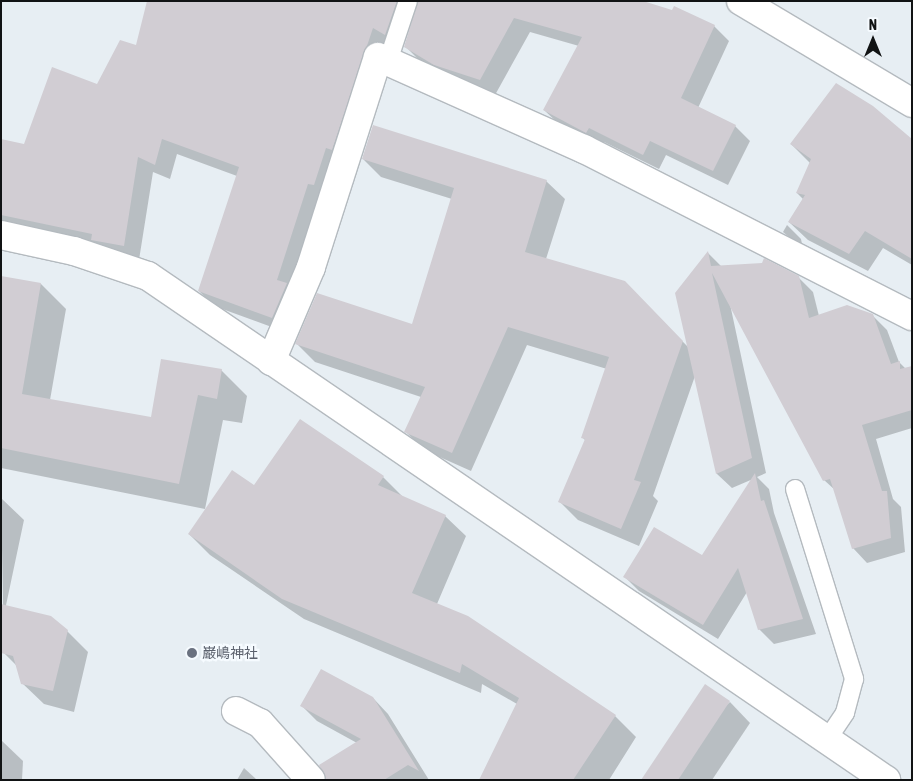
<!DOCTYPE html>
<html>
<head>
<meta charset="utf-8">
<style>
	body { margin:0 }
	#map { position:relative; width:913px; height:781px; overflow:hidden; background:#e7eef3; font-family:"Asap Condensed","Noto Sans JP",sans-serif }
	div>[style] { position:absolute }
	.shadow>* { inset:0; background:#0003 }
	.building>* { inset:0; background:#d1cdd3 }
	.roads { filter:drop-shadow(1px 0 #b4babf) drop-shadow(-1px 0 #b4babf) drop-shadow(0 1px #b4babf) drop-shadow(0 -1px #b4babf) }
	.service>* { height:18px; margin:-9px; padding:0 9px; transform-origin:9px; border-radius:9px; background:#fff }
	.minor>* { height:28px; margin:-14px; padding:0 14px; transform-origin:14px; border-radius:14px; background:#fff }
	.tertiary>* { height:28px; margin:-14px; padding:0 14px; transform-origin:14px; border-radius:14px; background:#fff }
	.dots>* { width:14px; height:14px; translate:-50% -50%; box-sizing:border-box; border:2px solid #f6fbff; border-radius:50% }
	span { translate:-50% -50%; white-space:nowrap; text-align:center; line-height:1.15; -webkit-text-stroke:4.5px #f6fbff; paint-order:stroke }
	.worship-label { font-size:14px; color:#5b616d }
	.left { translate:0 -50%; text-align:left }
	.frame { position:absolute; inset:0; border:2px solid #111314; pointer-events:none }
	.north { position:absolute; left:848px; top:15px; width:50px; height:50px; -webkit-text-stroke:4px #f6fbff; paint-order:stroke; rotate:0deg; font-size:14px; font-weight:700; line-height:20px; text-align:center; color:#111314 }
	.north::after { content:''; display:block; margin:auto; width:18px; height:22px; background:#111314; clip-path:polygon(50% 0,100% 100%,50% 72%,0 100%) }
</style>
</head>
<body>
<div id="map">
	<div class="shadow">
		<i style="clip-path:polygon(149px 1px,639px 1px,714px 26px,729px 41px,698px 108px,735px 126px,750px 141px,728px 185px,666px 155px,659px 169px,604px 142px,602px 147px,560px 125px,544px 110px,579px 46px,530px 32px,495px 95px,421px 62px,405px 46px,417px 9px,388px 42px,288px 333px,214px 306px,199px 291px,237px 176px,177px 154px,170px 179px,153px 172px,139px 260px,1px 225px,1px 144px,25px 145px,98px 85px,137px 46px)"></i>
		<i style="clip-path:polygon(912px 141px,912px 265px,883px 248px,868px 271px,808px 240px,789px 222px,803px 199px,797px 193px,810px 163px,791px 144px)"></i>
		<i style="clip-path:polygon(363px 159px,546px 181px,565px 199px,546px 259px,624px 282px,689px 348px,708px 253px,721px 266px,798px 277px,813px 292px,819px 316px,872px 315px,887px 330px,899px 362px,906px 369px,912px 367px,912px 428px,876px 439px,893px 499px,901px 507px,905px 552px,867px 563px,853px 548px,835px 490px,824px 480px,730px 304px,766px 473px,757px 477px,769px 489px,774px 513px,816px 634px,774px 644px,759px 629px,747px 592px,718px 639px,639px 591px,625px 577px,703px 557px,753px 479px,732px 488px,717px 474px,695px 376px,653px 496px,658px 501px,639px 546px,578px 520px,560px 502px,586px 441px,582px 437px,607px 369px,527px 345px,471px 471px,424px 450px,406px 432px,421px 397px,315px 362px,297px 344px,413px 326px,452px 199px,381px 177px)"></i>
		<i style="clip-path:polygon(787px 225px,801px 239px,803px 249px,783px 232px)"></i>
		<i style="clip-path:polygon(1px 277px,41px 284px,66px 309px,50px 400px,152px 418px,221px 370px,247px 396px,242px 423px,223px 420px,205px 509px,1px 468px)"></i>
		<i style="clip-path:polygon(383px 477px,404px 498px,445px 516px,466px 536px,437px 604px,467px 617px,615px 716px,636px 737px,609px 780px,480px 780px,517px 704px,482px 684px,481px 693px,304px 619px,210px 555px,189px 534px,254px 486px)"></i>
		<i style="clip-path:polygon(1px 498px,24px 520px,5px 610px,67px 631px,88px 652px,74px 712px,44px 704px,22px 683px,18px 667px,4px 653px)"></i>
		<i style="clip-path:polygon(373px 698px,388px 714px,429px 780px,328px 780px,357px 743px,317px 721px,302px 706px)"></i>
		<i style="clip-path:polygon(730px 702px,750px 723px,712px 780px,643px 780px)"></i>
		<i style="clip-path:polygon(1px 740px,23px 761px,22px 780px,1px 780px)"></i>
		<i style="clip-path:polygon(244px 768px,257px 780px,237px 780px)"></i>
	</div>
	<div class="building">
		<i style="clip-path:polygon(147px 1px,397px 1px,385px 35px,373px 28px,332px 150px,326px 148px,314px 185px,308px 184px,277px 280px,287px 283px,272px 318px,198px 291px,239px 167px,162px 139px,155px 165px,138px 157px,124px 246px,91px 240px,92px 234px,1px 215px,1px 139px,24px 144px,52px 67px,97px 84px,120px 40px,136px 45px)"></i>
		<i style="clip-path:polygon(418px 1px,643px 1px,672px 10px,674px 6px,715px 25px,681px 98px,736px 125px,713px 171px,650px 141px,643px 155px,589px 128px,586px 133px,543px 110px,582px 37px,514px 18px,480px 80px,434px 65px,404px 47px)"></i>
		<i style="clip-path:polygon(836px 83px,873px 106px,912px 139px,912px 259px,865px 231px,849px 254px,788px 222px,805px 195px,796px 193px,811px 159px,790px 144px)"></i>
		<i style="clip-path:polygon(373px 125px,547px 180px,525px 252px,625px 281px,683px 341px,634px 480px,641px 482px,621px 529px,558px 502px,585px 439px,581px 438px,609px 357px,508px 327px,452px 453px,404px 432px,425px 387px,295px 344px,317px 293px,412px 324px,454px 188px,362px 159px)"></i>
		<i style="clip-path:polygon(708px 251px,711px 266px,762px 263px,764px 258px,799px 276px,809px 318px,847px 305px,873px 314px,891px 364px,900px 361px,900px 369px,912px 366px,912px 410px,862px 425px,882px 491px,887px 491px,891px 538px,852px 549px,830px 479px,823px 481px,712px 273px,752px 458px,716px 474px,675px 293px)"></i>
		<i style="clip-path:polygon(1px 276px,41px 283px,22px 394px,151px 417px,161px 359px,222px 369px,217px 399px,198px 395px,179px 484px,1px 448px)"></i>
		<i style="clip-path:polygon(300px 419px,384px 476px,378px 485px,446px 515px,412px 593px,468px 616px,616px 715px,573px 780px,479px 780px,519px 698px,462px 664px,460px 673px,282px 599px,188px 534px,232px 470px,254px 485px)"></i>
		<i style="clip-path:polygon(755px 473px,761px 501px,764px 500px,803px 619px,758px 630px,738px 568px,703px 625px,623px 577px,654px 527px,702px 555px)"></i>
		<i style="clip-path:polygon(1px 604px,51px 616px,68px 630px,53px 691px,21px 684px,13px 656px,1px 653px)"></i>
		<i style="clip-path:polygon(321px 669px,373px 697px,419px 771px,408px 765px,384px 780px,326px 780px,319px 765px,361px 739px,300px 706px)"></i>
		<i style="clip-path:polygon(705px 684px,730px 701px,678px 780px,641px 780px)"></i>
	</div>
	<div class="roads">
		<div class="service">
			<i style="left:388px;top:61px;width:63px;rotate:-71.6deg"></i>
			<i style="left:795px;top:489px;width:199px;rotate:72.7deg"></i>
			<i style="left:854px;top:679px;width:35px;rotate:105deg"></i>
			<i style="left:845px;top:713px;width:32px;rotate:124deg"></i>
		</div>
		<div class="minor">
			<i style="left:1px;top:235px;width:75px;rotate:12.4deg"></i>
			<i style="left:74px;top:251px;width:78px;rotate:18.7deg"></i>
			<i style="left:148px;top:276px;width:894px;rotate:34.33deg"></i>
			<i style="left:271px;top:361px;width:102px;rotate:-66.9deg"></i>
			<i style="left:311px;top:267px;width:220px;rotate:-72.3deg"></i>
			<i style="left:378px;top:57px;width:226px;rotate:24.1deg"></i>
			<i style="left:584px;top:149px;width:368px;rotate:27deg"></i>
			<i style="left:236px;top:711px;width:27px;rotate:27deg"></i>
			<i style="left:260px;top:723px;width:76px;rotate:48.2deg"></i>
		</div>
		<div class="tertiary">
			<i style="left:741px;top:1px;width:199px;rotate:30.8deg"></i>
		</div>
	</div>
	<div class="dots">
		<i style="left:192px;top:653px;background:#6b7280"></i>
	</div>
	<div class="worship-label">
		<span class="left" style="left:202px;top:653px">巌嶋神社</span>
	</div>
	<div class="frame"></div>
	<div class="north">N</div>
</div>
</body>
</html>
